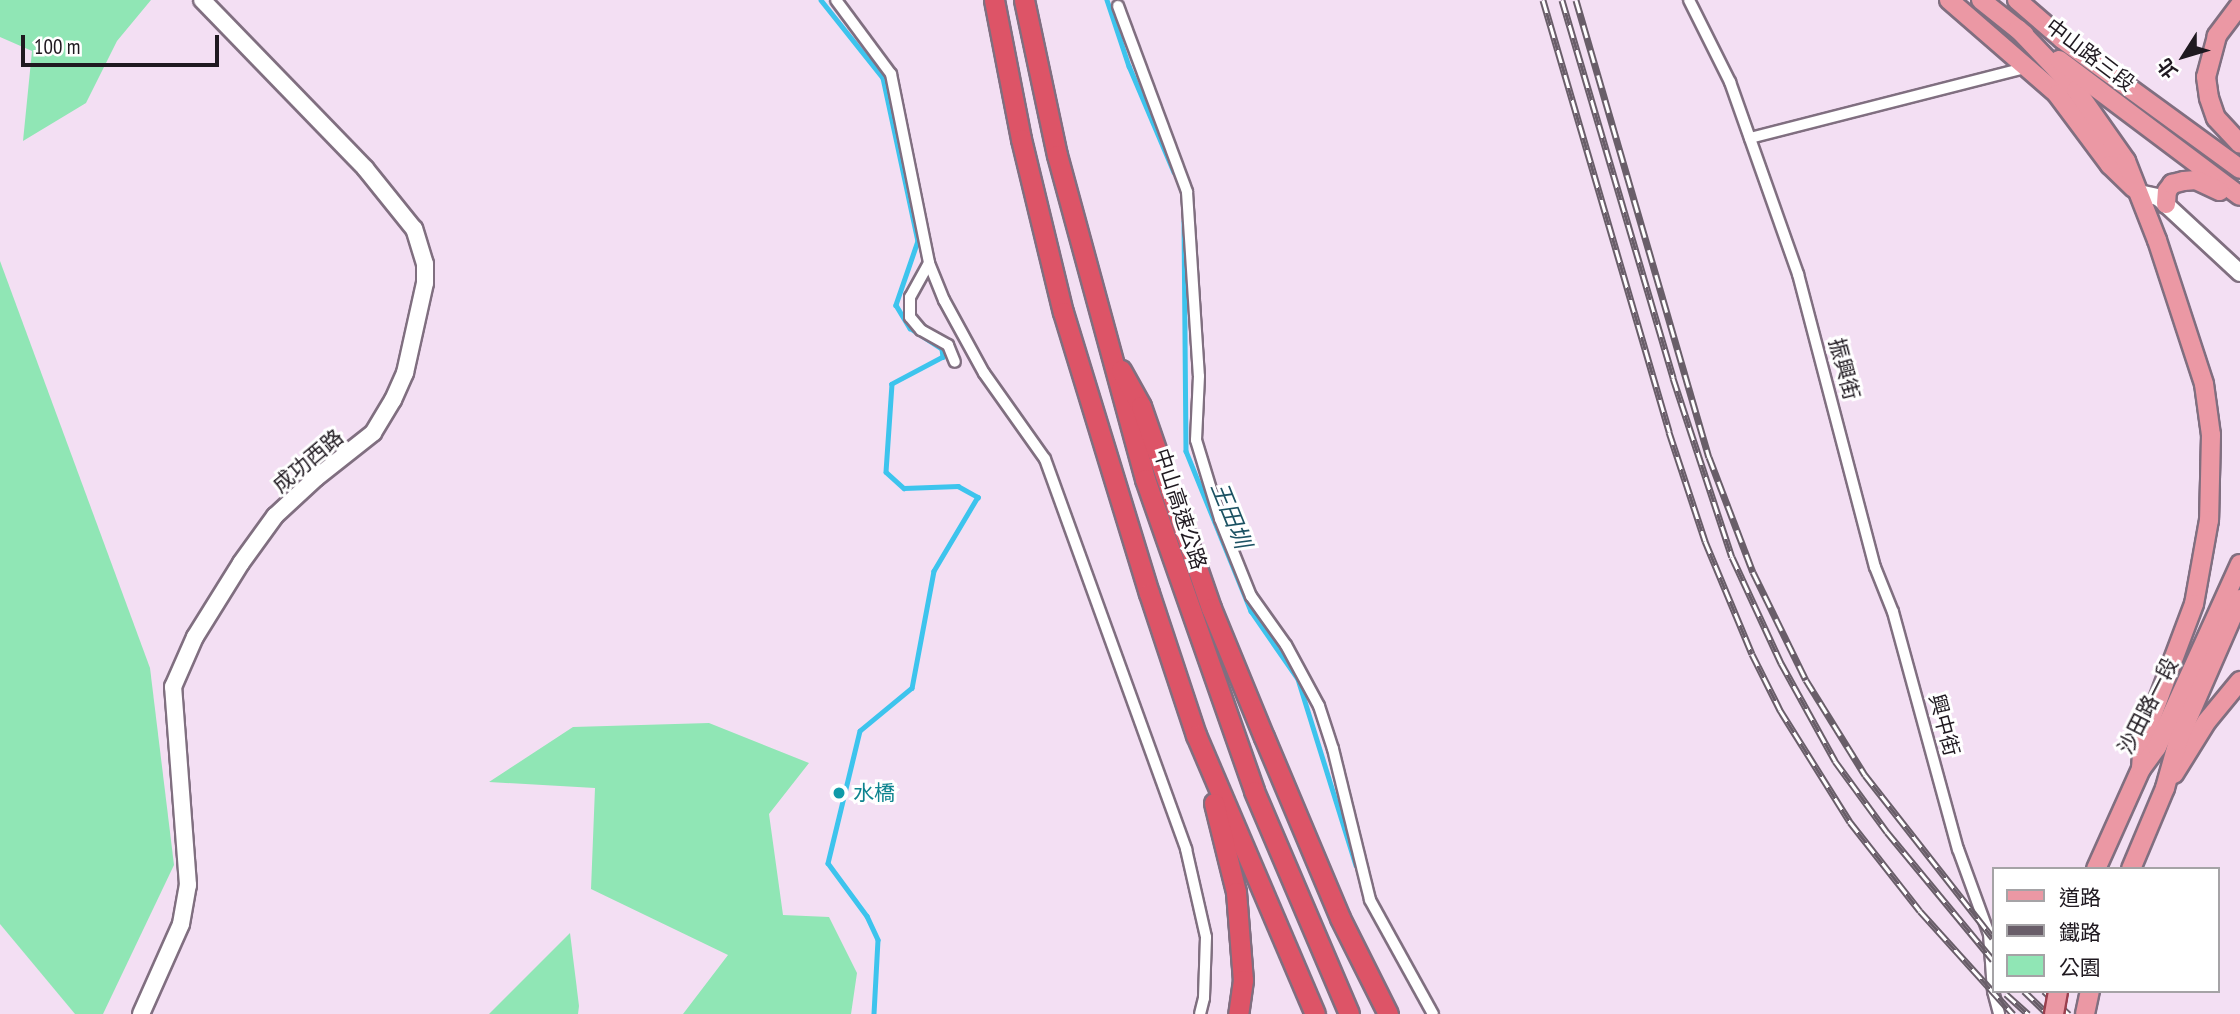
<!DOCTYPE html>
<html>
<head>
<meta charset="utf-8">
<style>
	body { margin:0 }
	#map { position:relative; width:2240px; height:1014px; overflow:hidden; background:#f3dff3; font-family:"PT Sans Narrow","Noto Sans TC",sans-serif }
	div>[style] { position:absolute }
	.green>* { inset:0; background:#90e6b5 }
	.stream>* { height:4.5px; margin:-2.25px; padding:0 2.25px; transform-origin:2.25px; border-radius:2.25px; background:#3dc4ed }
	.roads { filter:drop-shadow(2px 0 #806f80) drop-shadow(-2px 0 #806f80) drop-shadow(0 2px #806f80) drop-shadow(0 -2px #806f80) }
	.street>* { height:10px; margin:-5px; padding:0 5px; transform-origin:5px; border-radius:5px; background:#fff }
	.secondary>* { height:16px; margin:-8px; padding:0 8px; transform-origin:8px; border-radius:8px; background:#fff }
	.primary>* { height:18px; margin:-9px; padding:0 9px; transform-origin:9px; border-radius:9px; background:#eb98a4 }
	.highway>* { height:19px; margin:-9.5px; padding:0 9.5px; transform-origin:9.5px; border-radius:9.5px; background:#dd5467 }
	.rail>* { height:7px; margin-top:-3.5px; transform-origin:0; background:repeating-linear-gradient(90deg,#fff 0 13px,#695e69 0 26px); box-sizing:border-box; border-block:2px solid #695e69 }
	.bridges { filter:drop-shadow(2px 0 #9a3f4e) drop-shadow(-2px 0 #9a3f4e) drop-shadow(0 2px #9a3f4e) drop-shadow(0 -2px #9a3f4e) }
	.primary-bridge>* { height:18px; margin:-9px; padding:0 9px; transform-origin:9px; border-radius:9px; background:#eb98a4 }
	.dots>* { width:19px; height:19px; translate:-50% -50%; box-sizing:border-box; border:4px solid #fff; border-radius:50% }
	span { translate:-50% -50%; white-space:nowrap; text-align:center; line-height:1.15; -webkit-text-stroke:6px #fff; paint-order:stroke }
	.street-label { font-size:21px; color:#1f1920 }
	.culture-label { font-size:21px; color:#0d838f }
	.left { translate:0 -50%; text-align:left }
	.water-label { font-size:23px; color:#1c5263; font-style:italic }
	.legend { position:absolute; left:1992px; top:867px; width:228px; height:126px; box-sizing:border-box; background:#fff; border:2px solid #a5a3a6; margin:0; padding:9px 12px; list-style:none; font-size:21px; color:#1f1920 }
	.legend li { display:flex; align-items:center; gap:14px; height:35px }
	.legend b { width:35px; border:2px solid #a5a3a6 }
	.north { position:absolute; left:2149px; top:21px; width:70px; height:70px; -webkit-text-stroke:5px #fff; paint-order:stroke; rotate:233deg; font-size:19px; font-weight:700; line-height:28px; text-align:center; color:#1f1920 }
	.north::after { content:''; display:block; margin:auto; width:24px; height:32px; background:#1f1920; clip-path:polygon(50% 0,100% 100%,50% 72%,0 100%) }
	.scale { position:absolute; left:21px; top:35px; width:198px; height:32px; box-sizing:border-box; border:4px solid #1f1920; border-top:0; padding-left:9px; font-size:21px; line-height:24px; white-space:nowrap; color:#1f1920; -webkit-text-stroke:5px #fff; paint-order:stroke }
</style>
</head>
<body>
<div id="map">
	<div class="green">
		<i style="clip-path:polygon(0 0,151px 0,117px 41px,86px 103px,23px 141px,32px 51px,0 37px)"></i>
		<i style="clip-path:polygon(0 261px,150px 668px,174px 865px,103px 1014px,75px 1014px,0 924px)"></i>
		<i style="clip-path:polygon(709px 723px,809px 763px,769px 814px,783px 915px,829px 917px,857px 973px,851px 1014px,683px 1014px,728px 955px,591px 889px,595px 788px,489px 782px,573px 727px)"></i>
		<i style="clip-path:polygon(570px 933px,579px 1006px,578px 1014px,489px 1014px)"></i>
	</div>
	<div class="stream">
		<i style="left:821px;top:0;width:100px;rotate:51.5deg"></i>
		<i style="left:883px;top:78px;width:167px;rotate:77.9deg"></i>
		<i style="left:918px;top:241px;width:68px;rotate:109deg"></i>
		<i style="left:896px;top:305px;width:27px;rotate:59deg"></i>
		<i style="left:910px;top:328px;width:38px;rotate:33deg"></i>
		<i style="left:942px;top:349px;width:8px;rotate:83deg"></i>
		<i style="left:943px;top:357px;width:58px;rotate:152.1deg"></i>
		<i style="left:892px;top:384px;width:88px;rotate:93.9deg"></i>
		<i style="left:886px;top:472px;width:24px;rotate:42deg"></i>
		<i style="left:904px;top:488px;width:54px;rotate:-2.1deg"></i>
		<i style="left:958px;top:486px;width:23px;rotate:29deg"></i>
		<i style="left:978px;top:497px;width:86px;rotate:120.7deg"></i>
		<i style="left:934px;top:571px;width:119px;rotate:100.6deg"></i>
		<i style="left:912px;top:688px;width:67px;rotate:140.4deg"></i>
		<i style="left:860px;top:731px;width:136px;rotate:103.6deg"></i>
		<i style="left:828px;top:863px;width:66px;rotate:53.7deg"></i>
		<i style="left:867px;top:916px;width:26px;rotate:65deg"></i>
		<i style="left:878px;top:940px;width:74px;rotate:93.1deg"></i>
		<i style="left:1107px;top:0;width:70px;rotate:71.6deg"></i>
		<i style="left:1129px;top:66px;width:115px;rotate:67deg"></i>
		<i style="left:1184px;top:221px;width:230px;rotate:89.5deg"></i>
		<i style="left:1186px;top:451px;width:173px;rotate:67.9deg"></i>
		<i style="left:1251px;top:611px;width:83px;rotate:55.3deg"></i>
		<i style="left:1298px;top:679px;width:195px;rotate:72.7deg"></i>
	</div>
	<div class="roads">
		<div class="street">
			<i style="left:836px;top:0;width:92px;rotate:53.4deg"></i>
			<i style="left:891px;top:74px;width:193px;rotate:78.6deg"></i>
			<i style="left:929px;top:263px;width:40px;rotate:68deg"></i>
			<i style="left:944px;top:300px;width:83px;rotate:61.3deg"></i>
			<i style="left:984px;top:373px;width:105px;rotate:54.7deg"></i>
			<i style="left:1045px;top:459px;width:415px;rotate:70.1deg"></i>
			<i style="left:1186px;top:849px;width:90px;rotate:77.2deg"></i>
			<i style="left:1206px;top:937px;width:61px;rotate:91.9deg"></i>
			<i style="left:1204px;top:998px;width:16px;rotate:104deg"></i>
			<i style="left:1689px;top:0;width:92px;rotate:63.4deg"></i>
			<i style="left:1730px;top:82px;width:204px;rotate:70.5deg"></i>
			<i style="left:1798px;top:274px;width:303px;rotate:75.3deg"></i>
			<i style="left:1875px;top:567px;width:48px;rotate:68.2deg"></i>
			<i style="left:1893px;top:612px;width:246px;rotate:74.7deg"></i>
			<i style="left:1958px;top:849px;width:90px;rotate:70deg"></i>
			<i style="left:1989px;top:934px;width:57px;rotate:86deg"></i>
			<i style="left:1118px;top:6px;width:198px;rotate:69.6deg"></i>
			<i style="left:1187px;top:192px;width:184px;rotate:86.3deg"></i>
			<i style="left:1199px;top:376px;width:64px;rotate:92.7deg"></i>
			<i style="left:1196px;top:440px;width:83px;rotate:73.1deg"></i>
			<i style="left:1220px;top:519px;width:83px;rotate:68.1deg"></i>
			<i style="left:1251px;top:596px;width:60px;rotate:54.5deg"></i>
			<i style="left:1286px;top:645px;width:69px;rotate:61.6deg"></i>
			<i style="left:1319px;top:706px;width:45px;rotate:72deg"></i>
			<i style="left:1333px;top:749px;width:155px;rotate:76.2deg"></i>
			<i style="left:1370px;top:900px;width:130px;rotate:61.1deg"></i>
			<i style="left:1750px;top:138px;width:288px;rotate:-14.3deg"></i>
			<i style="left:929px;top:263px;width:39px;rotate:119deg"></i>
			<i style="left:910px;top:297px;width:20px;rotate:90deg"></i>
			<i style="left:910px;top:317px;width:17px;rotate:50deg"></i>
			<i style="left:921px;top:330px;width:31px;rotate:29deg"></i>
			<i style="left:948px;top:345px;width:18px;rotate:68deg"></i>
			<i style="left:1993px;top:991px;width:24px;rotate:75deg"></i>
		</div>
		<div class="secondary">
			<i style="left:2139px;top:193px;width:19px;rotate:12deg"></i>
			<i style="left:2158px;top:197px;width:112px;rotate:42.8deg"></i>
			<i style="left:141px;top:1014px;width:98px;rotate:-66deg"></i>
			<i style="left:181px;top:924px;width:40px;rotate:-80deg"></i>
			<i style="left:188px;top:885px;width:199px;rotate:-94.3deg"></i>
			<i style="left:173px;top:687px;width:55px;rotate:-66.3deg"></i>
			<i style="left:195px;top:637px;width:87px;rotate:-58.1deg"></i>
			<i style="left:241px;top:563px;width:58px;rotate:-54.1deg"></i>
			<i style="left:275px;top:516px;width:56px;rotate:-42.8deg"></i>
			<i style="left:316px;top:478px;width:73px;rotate:-38.3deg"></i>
			<i style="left:373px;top:433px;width:39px;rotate:-59deg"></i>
			<i style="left:393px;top:400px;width:30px;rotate:-66deg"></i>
			<i style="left:405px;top:373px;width:92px;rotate:-77.5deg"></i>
			<i style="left:425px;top:283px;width:19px;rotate:-90deg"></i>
			<i style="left:425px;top:264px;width:37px;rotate:-107deg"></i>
			<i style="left:414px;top:229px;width:78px;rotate:-128.8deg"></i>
			<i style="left:365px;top:168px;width:234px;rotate:-134.1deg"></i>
		</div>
		<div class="primary">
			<i style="left:1949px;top:0;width:143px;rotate:41deg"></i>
			<i style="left:2057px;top:94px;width:89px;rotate:53.3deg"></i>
			<i style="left:2110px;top:165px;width:33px;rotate:44deg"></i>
			<i style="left:1981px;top:0;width:56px;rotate:38.5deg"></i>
			<i style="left:2017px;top:0;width:60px;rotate:40.9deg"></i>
			<i style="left:2062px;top:39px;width:220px;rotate:36.1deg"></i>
			<i style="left:2240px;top:5px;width:39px;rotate:127deg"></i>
			<i style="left:2217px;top:36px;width:42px;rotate:105deg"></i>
			<i style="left:2206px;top:77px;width:21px;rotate:82deg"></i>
			<i style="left:2209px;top:98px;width:21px;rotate:71deg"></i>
			<i style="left:2216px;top:118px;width:35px;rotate:47deg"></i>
			<i style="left:2018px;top:29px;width:84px;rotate:46.4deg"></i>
			<i style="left:2076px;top:90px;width:87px;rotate:54.8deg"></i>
			<i style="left:2126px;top:161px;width:85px;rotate:68.6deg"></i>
			<i style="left:2157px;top:240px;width:151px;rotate:71.9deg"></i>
			<i style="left:2204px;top:384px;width:51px;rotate:82.2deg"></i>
			<i style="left:2211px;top:435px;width:85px;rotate:91.3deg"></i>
			<i style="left:2209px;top:520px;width:85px;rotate:100.1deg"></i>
			<i style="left:2194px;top:604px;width:145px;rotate:110.6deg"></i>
			<i style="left:2143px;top:740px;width:29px;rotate:94deg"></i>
			<i style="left:2059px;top:60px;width:226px;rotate:36.9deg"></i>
			<i style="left:2166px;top:204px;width:13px;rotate:-86deg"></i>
			<i style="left:2167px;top:191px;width:9px;rotate:-54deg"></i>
			<i style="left:2172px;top:184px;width:12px;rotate:-14deg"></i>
			<i style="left:2184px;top:181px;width:12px;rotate:-5deg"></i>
			<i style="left:2196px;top:180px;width:26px;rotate:25deg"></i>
			<i style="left:2174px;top:774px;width:62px;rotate:-58.1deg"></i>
			<i style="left:2207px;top:721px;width:52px;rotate:-50.5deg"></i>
			<i style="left:2096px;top:869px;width:110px;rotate:-65.8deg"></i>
			<i style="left:2141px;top:769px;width:27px;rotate:-54deg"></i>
			<i style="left:2157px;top:747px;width:201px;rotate:-65.6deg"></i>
			<i style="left:2131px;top:869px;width:88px;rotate:-67.2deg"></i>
			<i style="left:2165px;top:788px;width:49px;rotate:-74.5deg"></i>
			<i style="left:2178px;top:741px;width:155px;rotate:-66.4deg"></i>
			<i style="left:2085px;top:1014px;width:24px;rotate:-78deg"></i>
		</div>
		<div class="highway">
			<i style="left:994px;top:0;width:142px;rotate:79deg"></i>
			<i style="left:1021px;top:139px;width:178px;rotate:76.4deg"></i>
			<i style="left:1063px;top:312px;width:294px;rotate:73deg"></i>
			<i style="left:1149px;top:593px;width:150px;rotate:71.7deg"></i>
			<i style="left:1196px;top:735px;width:303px;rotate:66.9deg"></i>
			<i style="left:1024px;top:0;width:158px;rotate:78deg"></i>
			<i style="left:1057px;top:155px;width:336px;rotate:74.8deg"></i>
			<i style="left:1145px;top:479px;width:330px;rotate:70.7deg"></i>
			<i style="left:1254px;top:791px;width:242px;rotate:66.9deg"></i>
			<i style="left:1121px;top:370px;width:41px;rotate:60.9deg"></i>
			<i style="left:1141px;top:406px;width:214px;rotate:70.9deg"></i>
			<i style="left:1211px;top:608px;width:139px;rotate:67.7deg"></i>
			<i style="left:1264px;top:737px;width:196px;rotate:67.2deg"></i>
			<i style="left:1340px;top:918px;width:107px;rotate:63.4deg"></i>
			<i style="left:1214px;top:803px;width:92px;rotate:76.1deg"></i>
			<i style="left:1236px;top:892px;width:88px;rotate:85.5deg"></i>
			<i style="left:1243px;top:980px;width:34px;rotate:98deg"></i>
		</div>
	</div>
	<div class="rail">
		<i style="left:1543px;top:0;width:450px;rotate:73.7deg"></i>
		<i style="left:1669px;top:432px;width:115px;rotate:71.7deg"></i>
		<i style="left:1705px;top:541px;width:122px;rotate:67.4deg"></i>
		<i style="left:1752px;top:654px;width:63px;rotate:63.4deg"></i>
		<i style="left:1780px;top:710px;width:132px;rotate:58deg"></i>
		<i style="left:1850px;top:822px;width:113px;rotate:51.8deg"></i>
		<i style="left:1920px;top:911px;width:139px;rotate:47.9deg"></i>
		<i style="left:1562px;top:0;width:394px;rotate:73.6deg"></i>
		<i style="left:1673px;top:378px;width:188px;rotate:71.8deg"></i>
		<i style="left:1732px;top:557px;width:117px;rotate:65.2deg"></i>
		<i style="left:1781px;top:663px;width:112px;rotate:61.1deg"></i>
		<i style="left:1835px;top:761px;width:88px;rotate:53.8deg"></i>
		<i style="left:1887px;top:832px;width:166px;rotate:50.4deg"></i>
		<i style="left:1576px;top:0;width:476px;rotate:73.8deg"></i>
		<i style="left:1709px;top:457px;width:123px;rotate:69.1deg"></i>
		<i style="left:1753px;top:572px;width:120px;rotate:63.9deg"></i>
		<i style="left:1806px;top:680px;width:112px;rotate:58.2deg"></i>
		<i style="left:1865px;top:775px;width:207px;rotate:51.9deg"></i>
		<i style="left:2024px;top:991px;width:33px;rotate:44deg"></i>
		<i style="left:2044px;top:991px;width:34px;rotate:43deg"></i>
		<i style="left:2006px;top:994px;width:30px;rotate:42deg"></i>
	</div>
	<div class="bridges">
		<div class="primary-bridge">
			<i style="left:2054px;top:1014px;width:23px;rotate:-80deg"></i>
		</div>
	</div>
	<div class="dots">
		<i style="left:839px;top:793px;background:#0f9aa8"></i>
	</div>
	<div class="street-label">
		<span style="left:2090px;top:55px;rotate:37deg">中山路三段</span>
		<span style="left:1844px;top:369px;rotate:75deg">振興街</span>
		<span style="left:308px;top:461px;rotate:-40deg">成功西路</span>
		<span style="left:1180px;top:509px;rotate:72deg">中山高速公路</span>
		<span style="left:2148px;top:706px;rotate:-63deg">沙田路一段</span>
		<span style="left:1944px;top:725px;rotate:75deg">興中街</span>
	</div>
	<div class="culture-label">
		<span class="left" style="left:853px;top:793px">水橋</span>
	</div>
	<div class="water-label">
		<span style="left:1231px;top:515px;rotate:68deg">王田圳</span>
	</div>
	<ul class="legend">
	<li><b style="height:9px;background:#eb98a4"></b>道路</li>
	<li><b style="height:9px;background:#695e69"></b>鐵路</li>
	<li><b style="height:19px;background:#90e6b5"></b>公園</li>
	</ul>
	<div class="north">北</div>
	<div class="scale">100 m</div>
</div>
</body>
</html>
